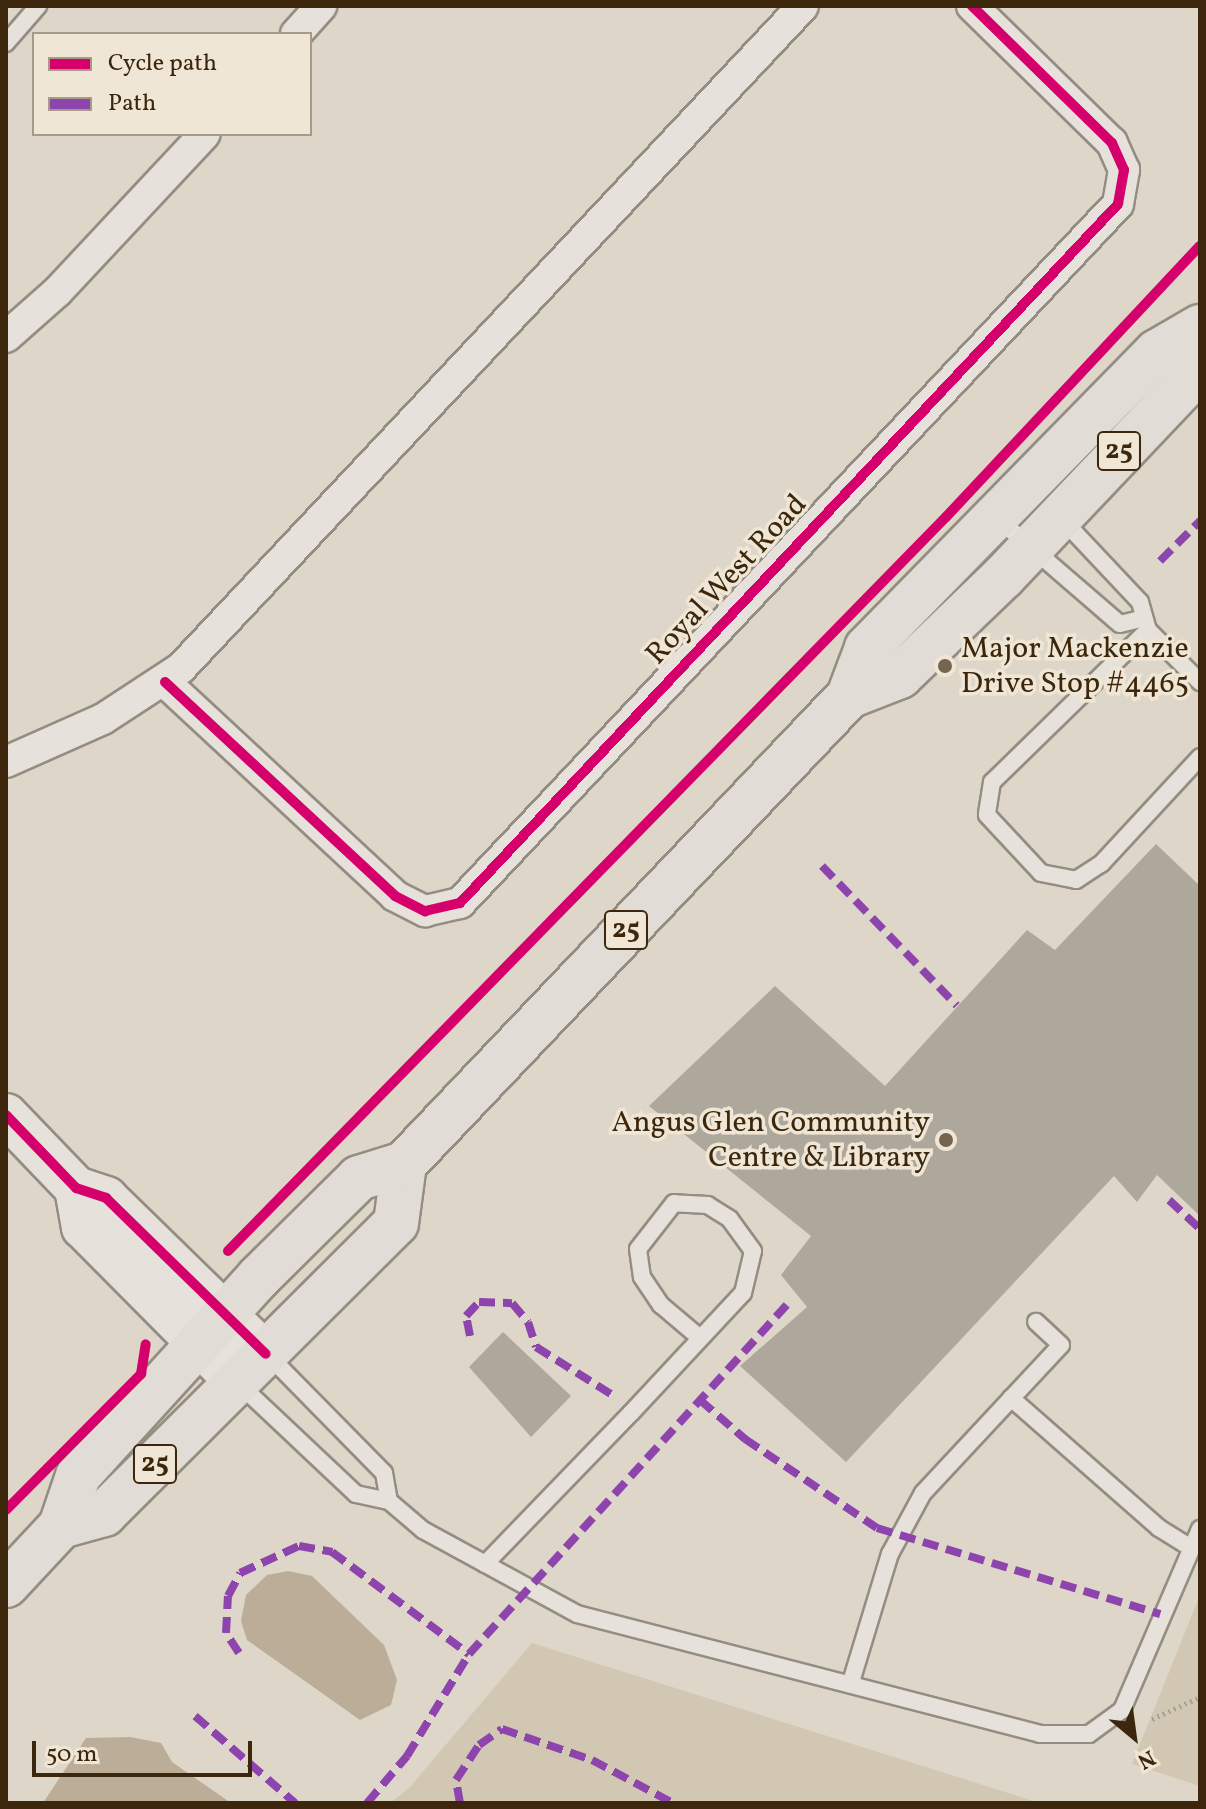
<!DOCTYPE html>
<html>
<head>
<meta charset="utf-8">
<style>
	body { margin:0 }
	#map { position:relative; width:1206px; height:1809px; overflow:hidden; background:#ded6c8; font-family:Vollkorn,serif }
	div>[style] { position:absolute }
	.green>* { inset:0; background:#d2c7b3 }
	.water>* { inset:0; background:#bbad98 }
	.building>* { inset:0; background:#aea79c }
	.path>* { height:5px; margin-top:-2.5px; transform-origin:0; background:repeating-linear-gradient(90deg,#a6a199 0 2px,transparent 0 6px) }
	.roads { filter:drop-shadow(2px 0 #948d82) drop-shadow(-2px 0 #948d82) drop-shadow(0 2px #948d82) drop-shadow(0 -2px #948d82) }
	.lane>* { height:16px; margin:-8px; padding:0 8px; transform-origin:8px; border-radius:8px; background:#e6e2db }
	.street>* { height:30px; margin:-15px; padding:0 15px; transform-origin:15px; border-radius:15px; background:#e6e2db }
	.secondary>* { height:42px; margin:-21px; padding:0 21px; transform-origin:21px; border-radius:21px; background:#e6e2db }
	.primary>* { height:44px; margin:-22px; padding:0 22px; transform-origin:22px; border-radius:22px; background:#e1dcd5 }
	.quiet>* { height:8px; margin-top:-4px; transform-origin:0; background:repeating-linear-gradient(90deg,#8e44ad 0 16px,transparent 0 24px) }
	.cycleway>* { height:10px; margin:-5px; padding:0 5px; transform-origin:5px; border-radius:5px; background:#d6006c }
	.dots>* { width:22px; height:22px; translate:-50% -50%; box-sizing:border-box; border:4px solid #efe6d6; border-radius:50% }
	span { translate:-50% -50%; white-space:nowrap; text-align:center; line-height:1.15; -webkit-text-stroke:7px #efe6d6; paint-order:stroke }
	.shield-label span { padding:2px 6px; background:#efe6d6; border:2px solid; border-radius:6px; -webkit-text-stroke-width:0 }
	.shield-label { font-size:28px; color:#3c270d; font-weight:700 }
	.street-label { font-size:30px; color:#3c270d }
	.poi-label { font-size:30px; color:#3c270d }
	.left { translate:0 -50%; text-align:left }
	.right { translate:-100% -50%; text-align:right }
	.frame { position:absolute; inset:0; border:8px solid #3c270d; pointer-events:none }
	.legend { position:absolute; left:32px; top:32px; width:280px; height:104px; box-sizing:border-box; background:#efe6d6; border:2px solid #a79a86; margin:0; padding:10px 14px; list-style:none; font-size:24px; color:#3c270d }
	.legend li { display:flex; align-items:center; gap:16px; height:40px }
	.legend b { width:40px; border:2px solid #a79a86 }
	.north { position:absolute; left:1094px; top:1697px; width:80px; height:80px; -webkit-text-stroke:6px #efe6d6; paint-order:stroke; rotate:151deg; font-size:22px; font-weight:700; line-height:32px; text-align:center; color:#3c270d }
	.north::after { content:''; display:block; margin:auto; width:28px; height:36px; background:#3c270d; clip-path:polygon(50% 0,100% 100%,50% 72%,0 100%) }
	.scale { position:absolute; left:32px; top:1741px; width:220px; height:36px; box-sizing:border-box; border:4px solid #3c270d; border-top:0; padding-left:10px; font-size:24px; line-height:28px; white-space:nowrap; color:#3c270d; -webkit-text-stroke:6px #efe6d6; paint-order:stroke }
</style>
</head>
<body>
<div id="map">
	<div class="green">
		<i style="clip-path:polygon(1200px 1595px,1200px 1786px,1132px 1764px)"></i>
		<i style="clip-path:polygon(532px 1643px,1040px 1803px,390px 1803px,410px 1787px)"></i>
	</div>
	<div class="water">
		<i style="clip-path:polygon(288px 1571px,312px 1576px,384px 1645px,397px 1680px,391px 1705px,360px 1720px,247px 1640px,241px 1621px,246px 1595px,267px 1575px)"></i>
		<i style="clip-path:polygon(130px 1737px,161px 1743px,172px 1762px,231px 1803px,43px 1803px,86px 1738px)"></i>
	</div>
	<div class="building">
		<i style="clip-path:polygon(1156px 844px,1200px 886px,1200px 1216px,1157px 1175px,1137px 1202px,1114px 1176px,846px 1462px,740px 1366px,807px 1307px,781px 1275px,811px 1236px,649px 1106px,775px 986px,885px 1086px,1027px 930px,1055px 950px)"></i>
		<i style="clip-path:polygon(503px 1332px,571px 1396px,531px 1437px,469px 1367px)"></i>
	</div>
	<div class="path">
		<i style="left:1152px;top:1719px;width:53px;rotate:-24.6deg"></i>
	</div>
	<div class="roads">
		<div class="lane">
			<i style="left:6px;top:43px;width:49px;rotate:-49.1deg"></i>
			<i style="left:1060px;top:517px;width:117px;rotate:46.7deg"></i>
			<i style="left:1140px;top:602px;width:29px;rotate:74deg"></i>
			<i style="left:1148px;top:630px;width:74px;rotate:45deg"></i>
			<i style="left:997px;top:518px;width:162px;rotate:40.8deg"></i>
			<i style="left:1120px;top:624px;width:21px;rotate:-14deg"></i>
			<i style="left:1148px;top:630px;width:218px;rotate:135.7deg"></i>
			<i style="left:992px;top:782px;width:33px;rotate:99deg"></i>
			<i style="left:987px;top:815px;width:79px;rotate:47deg"></i>
			<i style="left:1041px;top:873px;width:36px;rotate:11deg"></i>
			<i style="left:1076px;top:880px;width:30px;rotate:-33deg"></i>
			<i style="left:1101px;top:864px;width:146px;rotate:-47.2deg"></i>
			<i style="left:268px;top:1355px;width:165px;rotate:45.5deg"></i>
			<i style="left:384px;top:1473px;width:28px;rotate:80deg"></i>
			<i style="left:237px;top:1382px;width:163px;rotate:43.3deg"></i>
			<i style="left:356px;top:1494px;width:34px;rotate:12deg"></i>
			<i style="left:389px;top:1501px;width:45px;rotate:40.5deg"></i>
			<i style="left:423px;top:1530px;width:175px;rotate:28.6deg"></i>
			<i style="left:577px;top:1614px;width:478px;rotate:14.5deg"></i>
			<i style="left:1040px;top:1734px;width:49px"></i>
			<i style="left:1089px;top:1734px;width:41px;rotate:-36deg"></i>
			<i style="left:1122px;top:1710px;width:197px;rotate:-66.7deg"></i>
			<i style="left:1011px;top:1398px;width:197px;rotate:41.3deg"></i>
			<i style="left:1159px;top:1528px;width:36px;rotate:32deg"></i>
			<i style="left:485px;top:1564px;width:210px;rotate:-46deg"></i>
			<i style="left:631px;top:1413px;width:164px;rotate:-47deg"></i>
			<i style="left:743px;top:1293px;width:43px;rotate:-76.6deg"></i>
			<i style="left:753px;top:1251px;width:39px;rotate:-126deg"></i>
			<i style="left:730px;top:1219px;width:26px;rotate:-148deg"></i>
			<i style="left:708px;top:1205px;width:34px;rotate:-177deg"></i>
			<i style="left:674px;top:1203px;width:58px;rotate:128deg"></i>
			<i style="left:638px;top:1249px;width:28px;rotate:82deg"></i>
			<i style="left:642px;top:1277px;width:34px;rotate:56deg"></i>
			<i style="left:661px;top:1305px;width:51px;rotate:40.2deg"></i>
			<i style="left:851px;top:1682px;width:134px;rotate:-73.1deg"></i>
			<i style="left:890px;top:1554px;width:69px;rotate:-61.6deg"></i>
			<i style="left:923px;top:1493px;width:202px;rotate:-47deg"></i>
			<i style="left:1061px;top:1345px;width:34px;rotate:-137deg"></i>
		</div>
		<div class="street">
			<i style="left:296px;top:34px;width:38px;rotate:-48deg"></i>
			<i style="left:6px;top:337px;width:68px;rotate:-41.4deg"></i>
			<i style="left:57px;top:292px;width:216px;rotate:-46.9deg"></i>
			<i style="left:165px;top:682px;width:314px;rotate:42.9deg"></i>
			<i style="left:395px;top:896px;width:34px;rotate:27deg"></i>
			<i style="left:425px;top:911px;width:36px;rotate:-13deg"></i>
			<i style="left:460px;top:903px;width:960px;rotate:-46.73deg"></i>
			<i style="left:1118px;top:204px;width:35px;rotate:-80deg"></i>
			<i style="left:1124px;top:170px;width:30px;rotate:-114deg"></i>
			<i style="left:1112px;top:143px;width:196px;rotate:-135.6deg"></i>
			<i style="left:6px;top:762px;width:106px;rotate:-23.9deg"></i>
			<i style="left:103px;top:719px;width:93px;rotate:-33.2deg"></i>
			<i style="left:181px;top:668px;width:908px;rotate:-46.78deg"></i>
		</div>
		<div class="secondary">
			<i style="left:6px;top:1115px;width:101px;rotate:46.2deg"></i>
			<i style="left:76px;top:1188px;width:32px;rotate:18deg"></i>
			<i style="left:106px;top:1198px;width:223px;rotate:44.3deg"></i>
			<i style="left:76px;top:1188px;width:40px;rotate:80deg"></i>
			<i style="left:83px;top:1227px;width:218px;rotate:45.2deg"></i>
		</div>
		<div class="primary">
			<i style="left:849px;top:696px;width:55px;rotate:-21.4deg"></i>
			<i style="left:900px;top:676px;width:143px;rotate:-43.9deg"></i>
			<i style="left:1003px;top:577px;width:272px;rotate:-46.5deg"></i>
			<i style="left:1190px;top:380px;width:32px;rotate:-72deg"></i>
			<i style="left:61px;top:1526px;width:45px;rotate:-15.6deg"></i>
			<i style="left:104px;top:1514px;width:412px;rotate:-44.9deg"></i>
			<i style="left:396px;top:1223px;width:60px;rotate:-82.3deg"></i>
			<i style="left:6px;top:1585px;width:81px;rotate:-47deg"></i>
			<i style="left:61px;top:1526px;width:53px;rotate:-71.2deg"></i>
			<i style="left:78px;top:1476px;width:268px;rotate:-47.7deg"></i>
			<i style="left:258px;top:1278px;width:142px;rotate:-44.7deg"></i>
			<i style="left:359px;top:1178px;width:47px;rotate:-17.3deg"></i>
			<i style="left:404px;top:1164px;width:646px;rotate:-46.44deg"></i>
			<i style="left:849px;top:696px;width:51px;rotate:-69.4deg"></i>
			<i style="left:867px;top:648px;width:414px;rotate:-45.6deg"></i>
			<i style="left:1157px;top:352px;width:50px;rotate:-30.2deg"></i>
		</div>
	</div>
	<div class="quiet">
		<i style="left:1160px;top:561px;width:57px;rotate:-45deg"></i>
		<i style="left:822px;top:866px;width:194px;rotate:46deg"></i>
		<i style="left:1169px;top:1200px;width:42px;rotate:43.1deg"></i>
		<i style="left:470px;top:1336px;width:20px;rotate:-101deg"></i>
		<i style="left:466px;top:1316px;width:19px;rotate:-47deg"></i>
		<i style="left:479px;top:1302px;width:33px;rotate:2deg"></i>
		<i style="left:512px;top:1303px;width:25px;rotate:50deg"></i>
		<i style="left:528px;top:1322px;width:26px;rotate:72deg"></i>
		<i style="left:536px;top:1347px;width:89px;rotate:32.1deg"></i>
		<i style="left:700px;top:1400px;width:60px;rotate:40.9deg"></i>
		<i style="left:745px;top:1439px;width:159px;rotate:34deg"></i>
		<i style="left:877px;top:1528px;width:296px;rotate:16.9deg"></i>
		<i style="left:239px;top:1653px;width:24px;rotate:-123deg"></i>
		<i style="left:226px;top:1633px;width:37px;rotate:-87deg"></i>
		<i style="left:228px;top:1596px;width:26px;rotate:-62deg"></i>
		<i style="left:240px;top:1573px;width:65px;rotate:-24.6deg"></i>
		<i style="left:299px;top:1546px;width:34px;rotate:10deg"></i>
		<i style="left:332px;top:1552px;width:171px;rotate:36.7deg"></i>
		<i style="left:195px;top:1716px;width:133px;rotate:41deg"></i>
		<i style="left:367px;top:1803px;width:62px;rotate:-49.6deg"></i>
		<i style="left:407px;top:1756px;width:119px;rotate:-58.7deg"></i>
		<i style="left:469px;top:1654px;width:477px;rotate:-47.7deg"></i>
		<i style="left:460px;top:1803px;width:23px;rotate:-100deg"></i>
		<i style="left:456px;top:1780px;width:42px;rotate:-56.7deg"></i>
		<i style="left:479px;top:1745px;width:28px;rotate:-35deg"></i>
		<i style="left:502px;top:1729px;width:95px;rotate:19deg"></i>
		<i style="left:592px;top:1760px;width:92px;rotate:28deg"></i>
	</div>
	<div class="cycleway">
		<i style="left:165px;top:682px;width:314px;rotate:42.9deg"></i>
		<i style="left:395px;top:896px;width:34px;rotate:27deg"></i>
		<i style="left:425px;top:911px;width:36px;rotate:-13deg"></i>
		<i style="left:460px;top:903px;width:960px;rotate:-46.73deg"></i>
		<i style="left:1118px;top:204px;width:35px;rotate:-80deg"></i>
		<i style="left:1124px;top:170px;width:30px;rotate:-114deg"></i>
		<i style="left:1112px;top:143px;width:196px;rotate:-135.6deg"></i>
		<i style="left:6px;top:1115px;width:101px;rotate:46.2deg"></i>
		<i style="left:76px;top:1188px;width:32px;rotate:18deg"></i>
		<i style="left:106px;top:1198px;width:223px;rotate:44.3deg"></i>
		<i style="left:228px;top:1251px;width:1027px;rotate:-45.63deg"></i>
		<i style="left:946px;top:517px;width:371px;rotate:-46.9deg"></i>
		<i style="left:6px;top:1510px;width:192px;rotate:-45.2deg"></i>
		<i style="left:141px;top:1374px;width:30px;rotate:-81deg"></i>
	</div>
	<div class="dots">
		<i style="left:945px;top:666px;background:#75644e"></i>
		<i style="left:946px;top:1140px;background:#75644e"></i>
	</div>
	<div class="shield-label">
		<span style="left:1119px;top:451px">25</span>
		<span style="left:626px;top:930px">25</span>
		<span style="left:155px;top:1464px">25</span>
	</div>
	<div class="street-label">
		<span style="left:727px;top:580px;rotate:-47deg">Royal West Road</span>
	</div>
	<div class="poi-label">
		<span class="left" style="left:961px;top:666px">Major Mackenzie<br>Drive Stop #4465</span>
		<span class="right" style="left:930px;top:1140px">Angus Glen Community<br>Centre &amp; Library</span>
	</div>
	<div class="frame"></div>
	<ul class="legend">
	<li><b style="height:10px;background:#d6006c"></b>Cycle path</li>
	<li><b style="height:10px;background:#8e44ad"></b>Path</li>
	</ul>
	<div class="north">N</div>
	<div class="scale">50 m</div>
</div>
</body>
</html>
